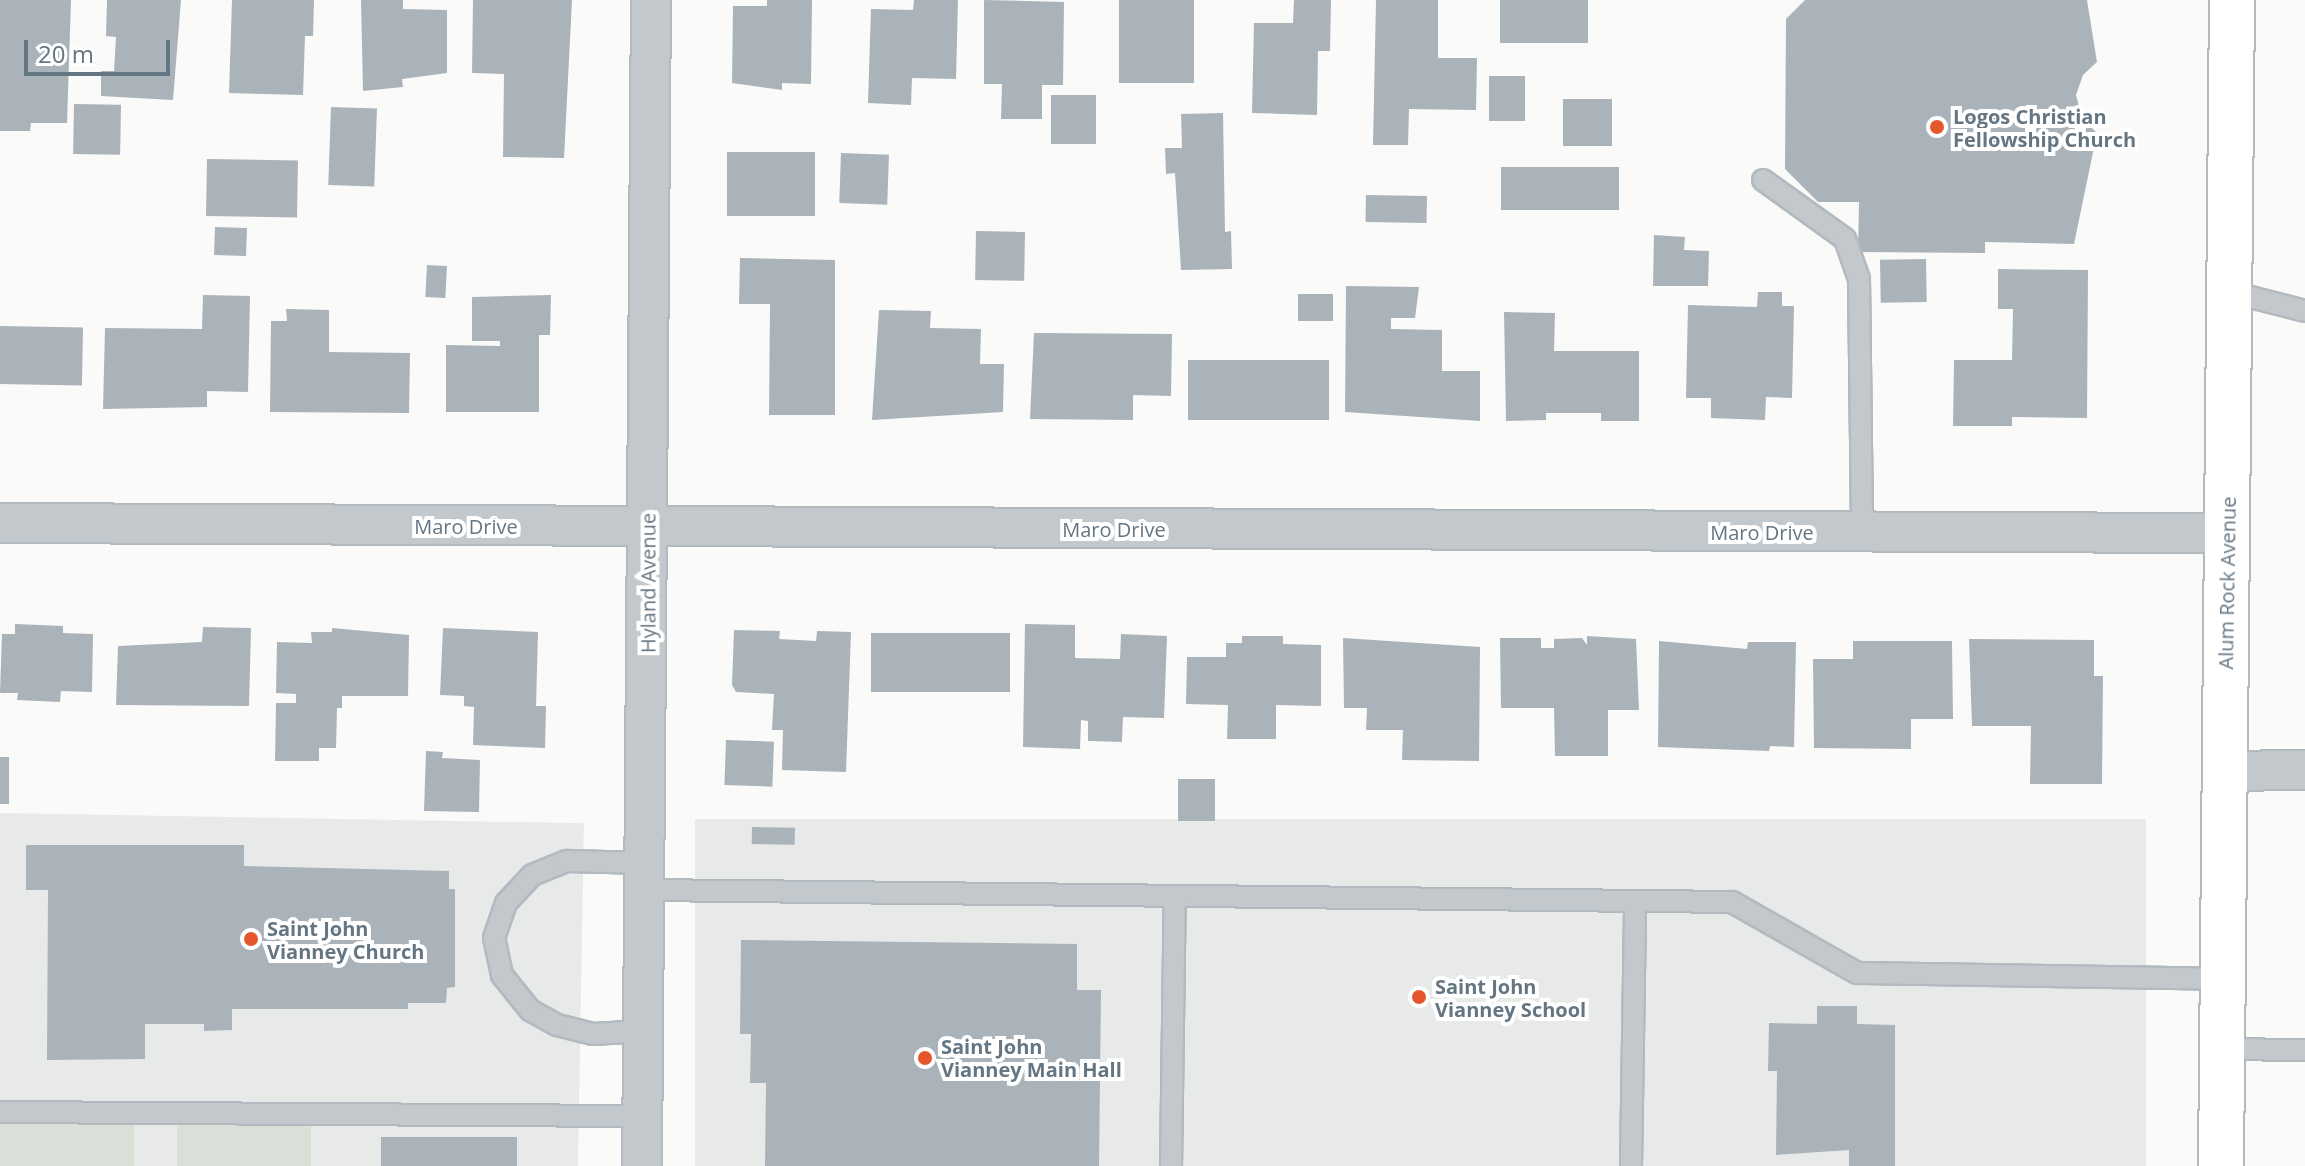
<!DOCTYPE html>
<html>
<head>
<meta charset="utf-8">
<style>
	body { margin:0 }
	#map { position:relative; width:2305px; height:1166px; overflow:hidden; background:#fafaf8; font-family:"Open Sans",sans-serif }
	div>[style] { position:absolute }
	.built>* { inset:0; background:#e8e9e9; transform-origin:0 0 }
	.green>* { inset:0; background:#dadfd7; transform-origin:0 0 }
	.building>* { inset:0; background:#aab3b9; transform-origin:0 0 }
	.roads { filter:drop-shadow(2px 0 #b3babf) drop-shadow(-2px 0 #b3babf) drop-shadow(0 2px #b3babf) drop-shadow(0 -2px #b3babf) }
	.service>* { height:20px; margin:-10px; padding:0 10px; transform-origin:10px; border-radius:10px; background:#c3c8cc }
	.minor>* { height:38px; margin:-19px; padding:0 19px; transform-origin:19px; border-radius:19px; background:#c3c8cc }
	.secondary>* { height:44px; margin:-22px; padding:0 22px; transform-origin:22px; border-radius:22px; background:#fff }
	.dots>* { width:22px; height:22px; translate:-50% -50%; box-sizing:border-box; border:4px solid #fff; border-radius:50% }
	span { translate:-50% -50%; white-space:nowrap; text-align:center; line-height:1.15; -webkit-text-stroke:8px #fff; paint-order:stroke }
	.poi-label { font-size:20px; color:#657683; font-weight:700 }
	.left { translate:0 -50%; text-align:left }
	.street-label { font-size:20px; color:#657683 }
	.scale { position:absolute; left:24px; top:40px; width:146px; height:36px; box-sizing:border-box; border:4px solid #657683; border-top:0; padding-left:10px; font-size:24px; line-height:28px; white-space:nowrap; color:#657683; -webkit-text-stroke:6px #fff; paint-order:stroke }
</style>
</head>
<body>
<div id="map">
	<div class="built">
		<i style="left:0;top:813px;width:584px;height:353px;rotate:1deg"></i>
		<i style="left:695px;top:819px;width:1451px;height:347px"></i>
	</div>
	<div class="green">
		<i style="left:0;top:1116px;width:134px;height:50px"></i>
		<i style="left:177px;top:1119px;width:134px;height:47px"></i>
	</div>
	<div class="building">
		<i style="clip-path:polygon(0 0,71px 0,67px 123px,31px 123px,30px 131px,0 131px)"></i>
		<i style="clip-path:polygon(107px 0,181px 0,173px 100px,101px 96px,101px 71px,114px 71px,116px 37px,106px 36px)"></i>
		<i style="clip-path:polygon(232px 0,314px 0,313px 36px,305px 36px,303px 95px,229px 93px)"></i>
		<i style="clip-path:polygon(361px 0,403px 0,403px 9px,447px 10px,447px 73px,402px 79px,403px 87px,363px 91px)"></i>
		<i style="clip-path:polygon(473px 0,572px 0,564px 158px,503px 157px,504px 74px,472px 73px)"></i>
		<i style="clip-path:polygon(767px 0,812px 0,811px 84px,782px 83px,782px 90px,732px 83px,733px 6px,767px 6px)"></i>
		<i style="clip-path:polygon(914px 0,958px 0,956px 79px,912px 78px,911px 105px,868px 103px,871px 9px,913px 10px)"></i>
		<i style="clip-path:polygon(984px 0,1064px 2px,1063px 85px,1042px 85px,1042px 119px,1001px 119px,1002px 84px,984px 84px)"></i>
		<i style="left:1119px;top:0;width:75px;height:83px"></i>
		<i style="clip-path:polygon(1294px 0,1331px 0,1330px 51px,1318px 51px,1317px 115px,1252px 113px,1254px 23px,1293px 23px)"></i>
		<i style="clip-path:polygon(1376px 0,1438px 0,1438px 58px,1477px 58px,1476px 110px,1409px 109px,1408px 145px,1373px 145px)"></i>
		<i style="left:1500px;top:0;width:88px;height:43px"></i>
		<i style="clip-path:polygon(1805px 0,2087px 0,2097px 62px,2083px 75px,2076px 95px,2082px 118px,2097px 133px,2074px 244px,1985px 242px,1985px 253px,1858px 252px,1859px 202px,1818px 202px,1785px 169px,1786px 19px)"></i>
		<i style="left:1489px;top:76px;width:36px;height:45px"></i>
		<i style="left:1051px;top:95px;width:45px;height:49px"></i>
		<i style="left:1563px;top:99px;width:49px;height:47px"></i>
		<i style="left:74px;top:104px;width:47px;height:50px;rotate:1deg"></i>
		<i style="left:331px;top:107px;width:46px;height:78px;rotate:2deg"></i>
		<i style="clip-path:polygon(1223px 113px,1225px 232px,1231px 231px,1232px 269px,1181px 270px,1175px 173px,1166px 174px,1165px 148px,1182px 148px,1181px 114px)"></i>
		<i style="left:727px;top:152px;width:88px;height:64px"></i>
		<i style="left:841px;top:153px;width:48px;height:50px;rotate:2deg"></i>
		<i style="left:207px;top:159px;width:91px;height:57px;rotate:1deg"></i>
		<i style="left:1501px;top:167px;width:118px;height:43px"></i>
		<i style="left:1366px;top:195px;width:61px;height:27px;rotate:1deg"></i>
		<i style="left:215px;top:227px;width:32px;height:28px;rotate:2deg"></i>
		<i style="left:976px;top:231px;width:49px;height:49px;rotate:1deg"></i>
		<i style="clip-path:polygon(1654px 235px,1685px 237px,1684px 250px,1709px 251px,1708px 286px,1653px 286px)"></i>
		<i style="clip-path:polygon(740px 258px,835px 260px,835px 415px,769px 415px,770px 304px,739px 304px)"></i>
		<i style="left:1926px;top:259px;width:43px;height:46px;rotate:89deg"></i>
		<i style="left:427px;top:265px;width:20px;height:32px;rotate:3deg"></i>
		<i style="clip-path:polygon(1998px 269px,2088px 270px,2087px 418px,2012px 417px,2012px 426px,1953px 426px,1954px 360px,2012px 360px,2013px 309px,1998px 309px)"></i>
		<i style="clip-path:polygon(1346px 286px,1419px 287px,1415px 318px,1391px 318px,1391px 329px,1442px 330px,1442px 371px,1480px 371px,1480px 421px,1345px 412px)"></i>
		<i style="clip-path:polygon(1758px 292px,1782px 292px,1782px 306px,1794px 306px,1792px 398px,1766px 397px,1765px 420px,1711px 418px,1711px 398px,1686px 398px,1688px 305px,1757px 307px)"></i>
		<i style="left:1333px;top:294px;width:27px;height:35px;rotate:90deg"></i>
		<i style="clip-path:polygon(203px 295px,250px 296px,248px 392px,207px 391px,207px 407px,103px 409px,105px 328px,202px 329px)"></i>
		<i style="clip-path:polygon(551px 295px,550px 335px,539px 335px,539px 412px,446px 412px,446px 345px,500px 346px,500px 341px,472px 341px,472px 297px)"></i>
		<i style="clip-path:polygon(286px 309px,329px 310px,329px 352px,410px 353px,409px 413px,270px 412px,271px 321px,287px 321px)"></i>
		<i style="clip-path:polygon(879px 310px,931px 311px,930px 328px,981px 329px,980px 364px,1004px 364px,1003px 412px,872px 420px)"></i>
		<i style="clip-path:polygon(1504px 312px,1555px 313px,1554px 351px,1639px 351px,1639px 421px,1601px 421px,1601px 413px,1546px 413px,1546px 420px,1506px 421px)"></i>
		<i style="left:0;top:326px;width:83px;height:58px;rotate:1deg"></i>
		<i style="clip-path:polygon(1034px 333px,1172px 334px,1171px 396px,1133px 395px,1133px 420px,1030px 419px)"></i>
		<i style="left:1188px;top:360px;width:141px;height:60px"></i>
		<i style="clip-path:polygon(15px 624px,63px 626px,63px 633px,93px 634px,92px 692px,61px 691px,60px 702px,17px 700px,18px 693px,0 693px,2px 634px,15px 634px)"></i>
		<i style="clip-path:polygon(1025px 624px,1075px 625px,1075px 658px,1120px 659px,1121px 634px,1167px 636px,1164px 718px,1123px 717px,1122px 742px,1088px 741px,1088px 721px,1081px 720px,1080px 749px,1023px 747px)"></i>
		<i style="clip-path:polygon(203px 627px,251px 628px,249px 706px,116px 705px,118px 646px,202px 642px)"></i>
		<i style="clip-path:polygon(332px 628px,409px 635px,408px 696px,342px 696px,342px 708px,337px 708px,336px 748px,319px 748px,319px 761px,275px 761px,276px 703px,296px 703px,296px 694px,276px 693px,277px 642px,312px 643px,311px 632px,332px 632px)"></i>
		<i style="clip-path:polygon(443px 628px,538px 632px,536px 706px,546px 706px,545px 748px,473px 745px,474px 707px,464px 706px,464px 696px,440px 695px)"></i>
		<i style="clip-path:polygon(734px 630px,780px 631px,779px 639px,816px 641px,817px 631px,851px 632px,846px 772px,782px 770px,783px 730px,772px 730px,774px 694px,736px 692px,732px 685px)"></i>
		<i style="left:871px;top:633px;width:139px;height:59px"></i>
		<i style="clip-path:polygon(1242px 636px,1283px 636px,1283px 644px,1321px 645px,1321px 706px,1276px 705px,1276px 739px,1227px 739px,1228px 705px,1186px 704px,1187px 657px,1226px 657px,1226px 643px,1242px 643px)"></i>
		<i style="clip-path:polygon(1587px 636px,1636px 639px,1639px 710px,1608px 710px,1608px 756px,1555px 756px,1554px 708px,1501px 708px,1500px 638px,1541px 638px,1541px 648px,1554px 648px,1554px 639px,1582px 638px,1587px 645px)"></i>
		<i style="clip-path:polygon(1343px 638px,1480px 647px,1479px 761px,1402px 760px,1403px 730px,1366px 730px,1367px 708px,1344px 708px)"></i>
		<i style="clip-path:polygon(1969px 639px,2094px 640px,2094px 676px,2103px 676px,2102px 784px,2030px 784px,2031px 726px,1972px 726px)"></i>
		<i style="clip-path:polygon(1659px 641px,1747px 649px,1748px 642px,1796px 642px,1794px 747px,1770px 746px,1769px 751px,1658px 747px)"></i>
		<i style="clip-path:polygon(1853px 641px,1952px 641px,1953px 719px,1911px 719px,1911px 749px,1814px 748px,1813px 659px,1853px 659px)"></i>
		<i style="left:726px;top:740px;width:48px;height:45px;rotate:2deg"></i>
		<i style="clip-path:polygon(426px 751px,443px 752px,442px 758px,480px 760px,479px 812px,424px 811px)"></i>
		<i style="left:0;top:757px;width:9px;height:47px"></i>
		<i style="left:1178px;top:779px;width:37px;height:42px"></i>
		<i style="left:752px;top:827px;width:43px;height:17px;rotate:1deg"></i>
		<i style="clip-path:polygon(26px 845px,244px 845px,244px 866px,449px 871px,449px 889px,455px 889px,455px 987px,447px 988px,446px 1003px,408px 1003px,408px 1009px,232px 1009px,232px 1030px,204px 1031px,204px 1024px,145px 1024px,145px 1059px,47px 1060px,48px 890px,26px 890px)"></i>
		<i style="clip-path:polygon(741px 940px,1077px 944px,1077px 990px,1101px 990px,1099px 1166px,765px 1166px,766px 1083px,750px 1083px,751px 1034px,740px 1034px)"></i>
		<i style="clip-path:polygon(1817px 1006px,1857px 1006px,1857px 1024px,1895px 1025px,1895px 1166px,1849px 1166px,1849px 1150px,1776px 1155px,1777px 1071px,1768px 1071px,1769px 1023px,1817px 1024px)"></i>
		<i style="left:381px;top:1137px;width:136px;height:29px"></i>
	</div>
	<div class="roads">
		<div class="service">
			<i style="left:1763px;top:180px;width:101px;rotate:35.7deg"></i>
			<i style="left:1845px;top:239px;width:42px;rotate:70.7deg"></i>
			<i style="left:1859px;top:279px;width:254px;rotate:89.3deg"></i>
			<i style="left:2231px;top:292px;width:76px;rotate:14.4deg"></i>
			<i style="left:645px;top:890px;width:1087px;rotate:0.63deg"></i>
			<i style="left:1732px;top:902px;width:144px;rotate:29.6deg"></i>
			<i style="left:1857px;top:973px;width:366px;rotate:0.9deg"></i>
			<i style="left:643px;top:1031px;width:50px;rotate:176.6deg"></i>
			<i style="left:593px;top:1034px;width:37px;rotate:-166deg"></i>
			<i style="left:557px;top:1025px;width:31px;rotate:-151deg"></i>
			<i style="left:530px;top:1010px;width:45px;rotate:-128.7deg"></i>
			<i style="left:502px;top:975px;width:38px;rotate:-102deg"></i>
			<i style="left:494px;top:938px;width:37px;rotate:-71deg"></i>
			<i style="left:506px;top:903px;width:38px;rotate:-47deg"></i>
			<i style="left:532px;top:875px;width:38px;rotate:-22deg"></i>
			<i style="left:567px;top:861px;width:78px;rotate:1.5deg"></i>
			<i style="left:2222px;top:1049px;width:83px;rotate:0.7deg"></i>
			<i style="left:0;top:1112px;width:642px;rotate:0.36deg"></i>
			<i style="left:1171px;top:1166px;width:270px;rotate:-89.2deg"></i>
			<i style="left:1631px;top:1166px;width:265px;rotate:-89.1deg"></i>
		</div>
		<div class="minor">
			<i style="left:0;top:523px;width:2228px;rotate:0.26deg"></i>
			<i style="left:2222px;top:771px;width:83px;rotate:-0.7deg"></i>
			<i style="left:642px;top:1166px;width:1166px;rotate:-89.56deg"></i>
		</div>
		<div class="secondary">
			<i style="left:2221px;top:1166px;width:1166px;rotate:-89.46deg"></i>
		</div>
	</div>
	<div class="dots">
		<i style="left:1937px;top:127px;background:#e4572e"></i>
		<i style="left:251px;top:939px;background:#e4572e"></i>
		<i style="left:1419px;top:997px;background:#e4572e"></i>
		<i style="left:925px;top:1058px;background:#e4572e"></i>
	</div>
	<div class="poi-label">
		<span class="left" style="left:1953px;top:128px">Logos Christian<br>Fellowship Church</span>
		<span class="left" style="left:267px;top:940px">Saint John<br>Vianney Church</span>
		<span class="left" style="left:1435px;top:998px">Saint John<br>Vianney School</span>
		<span class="left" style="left:941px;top:1058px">Saint John<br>Vianney Main Hall</span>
	</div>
	<div class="street-label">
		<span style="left:466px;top:526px">Maro Drive</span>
		<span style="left:1114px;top:529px">Maro Drive</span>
		<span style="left:1762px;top:532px">Maro Drive</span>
		<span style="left:648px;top:583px;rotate:-90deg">Hyland Avenue</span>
		<span style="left:2227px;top:583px;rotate:-89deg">Alum Rock Avenue</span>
	</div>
	<div class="scale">20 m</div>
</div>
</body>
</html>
